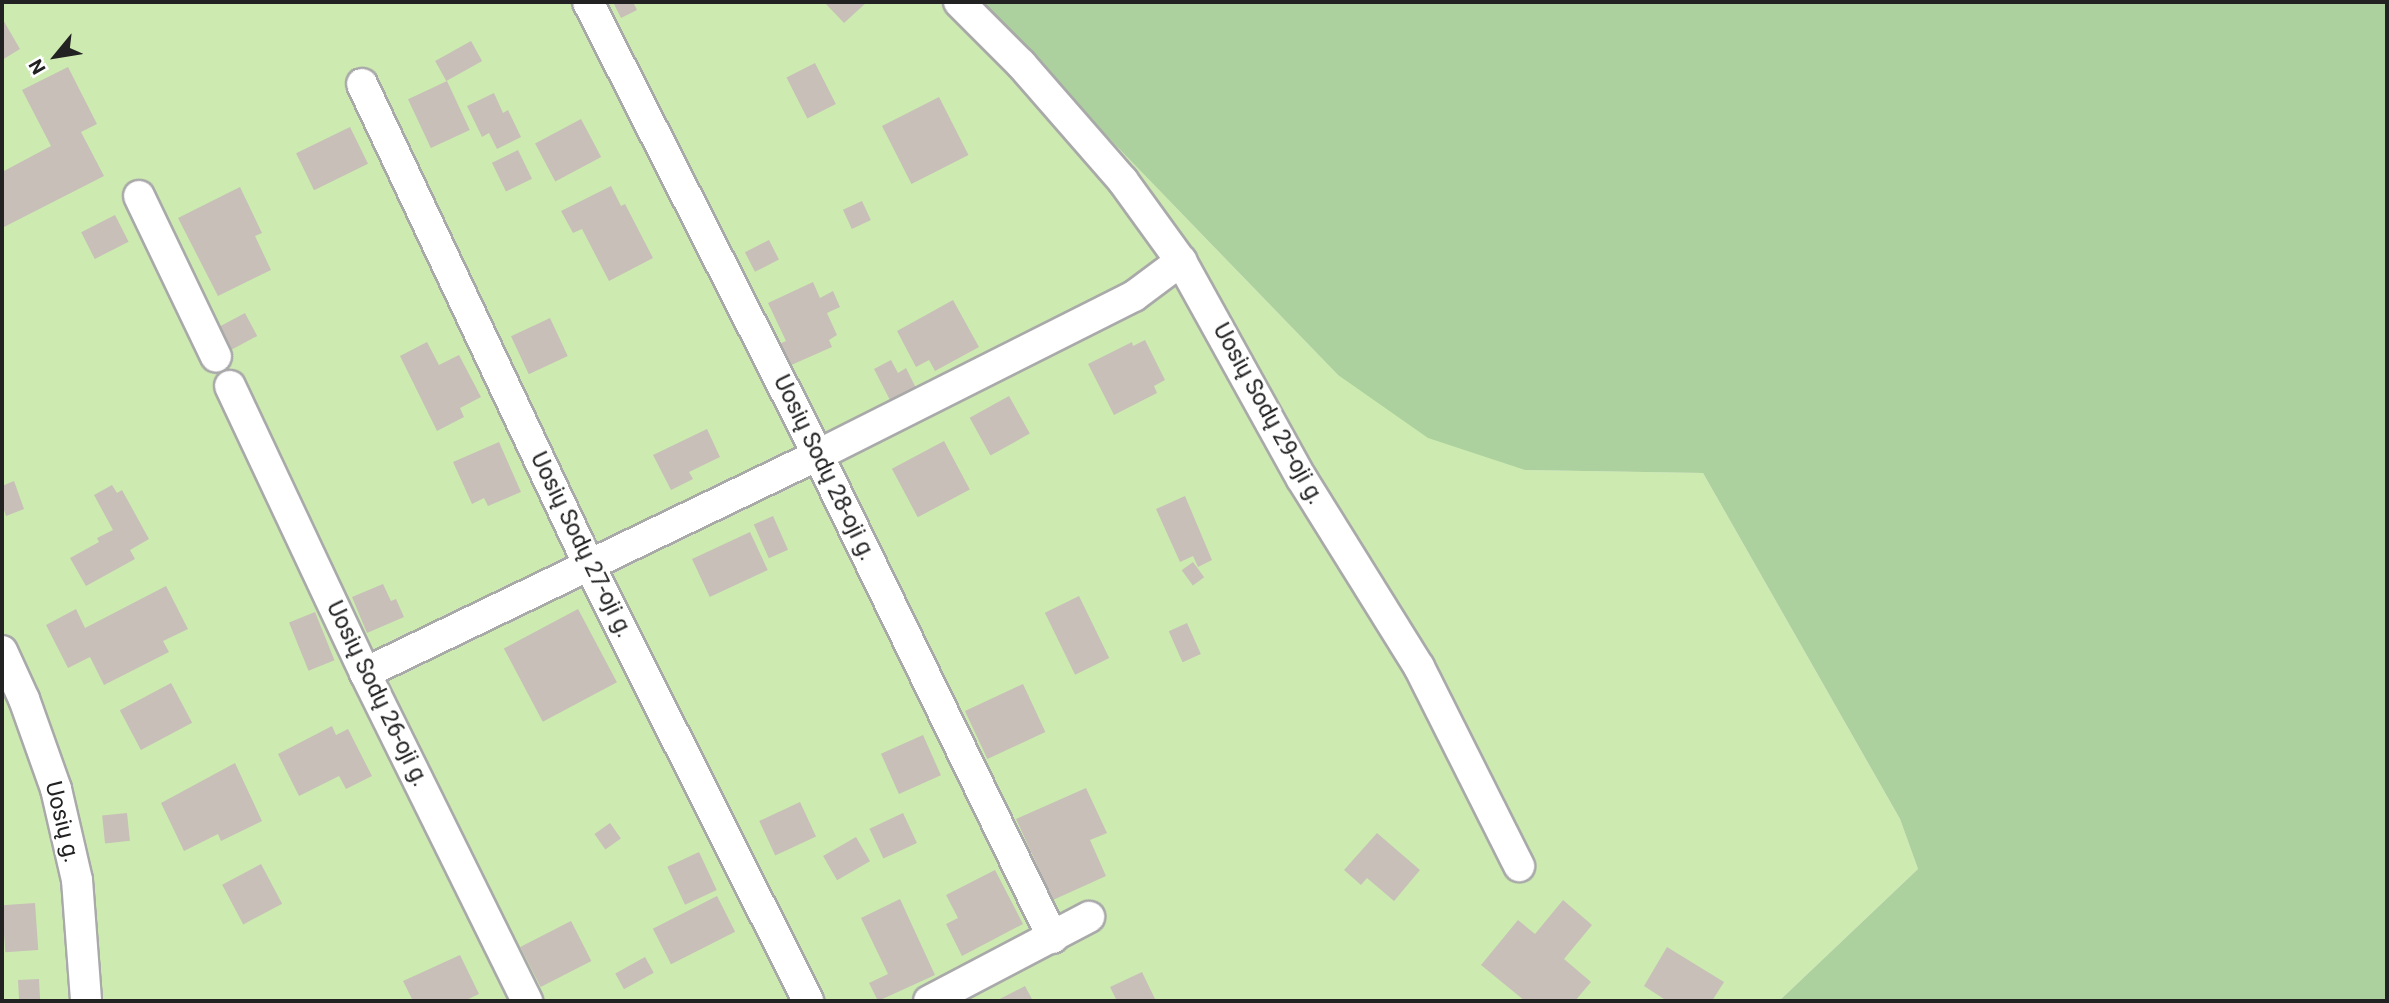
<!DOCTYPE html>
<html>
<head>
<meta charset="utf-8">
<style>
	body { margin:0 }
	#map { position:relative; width:2389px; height:1003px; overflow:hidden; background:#f2efe9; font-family:Roboto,sans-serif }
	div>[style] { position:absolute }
	.grass>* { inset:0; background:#cdebb0 }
	.forest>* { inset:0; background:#add19e }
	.building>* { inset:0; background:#c7bfb8; transform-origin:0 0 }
	.roads { filter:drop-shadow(2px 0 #a9a9a9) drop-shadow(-2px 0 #a9a9a9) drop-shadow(0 2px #a9a9a9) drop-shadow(0 -2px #a9a9a9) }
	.minor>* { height:30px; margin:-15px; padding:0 15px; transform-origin:15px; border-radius:15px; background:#fff }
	span { translate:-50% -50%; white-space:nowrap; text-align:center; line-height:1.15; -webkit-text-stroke:5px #fff; paint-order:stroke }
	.street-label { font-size:23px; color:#222 }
	.frame { position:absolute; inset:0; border:4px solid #222; pointer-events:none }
	.north { position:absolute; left:21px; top:21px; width:70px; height:70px; -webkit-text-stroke:5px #fff; paint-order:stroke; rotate:240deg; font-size:19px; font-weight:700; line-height:28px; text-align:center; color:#222 }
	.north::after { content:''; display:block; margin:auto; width:24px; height:32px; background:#222; clip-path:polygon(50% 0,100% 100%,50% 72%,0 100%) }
</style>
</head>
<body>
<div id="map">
	<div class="grass">
		<i style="clip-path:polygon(2px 2px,977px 2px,1338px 375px,1525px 470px,1703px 473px,1900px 819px,1918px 869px,1779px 1001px,2px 1001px)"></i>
	</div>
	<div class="forest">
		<i style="clip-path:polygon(977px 2px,2387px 2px,2387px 1001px,1779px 1001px,1918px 869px,1900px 819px,1703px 473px,1525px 470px,1428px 438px,1338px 375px)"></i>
	</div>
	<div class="building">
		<i style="clip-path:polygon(613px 2px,633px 2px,637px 10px,621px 18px)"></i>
		<i style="clip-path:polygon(824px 2px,867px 2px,844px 23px)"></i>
		<i style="clip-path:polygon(2px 18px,20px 49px,2px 60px)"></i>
		<i style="left:471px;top:41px;width:23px;height:41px;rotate:61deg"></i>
		<i style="left:815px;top:63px;width:46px;height:32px;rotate:63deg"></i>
		<i style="clip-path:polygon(68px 67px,97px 124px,81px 132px,104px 176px,2px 228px,2px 172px,51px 146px,22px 90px)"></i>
		<i style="left:447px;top:81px;width:54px;height:43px;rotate:65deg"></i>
		<i style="clip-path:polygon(494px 93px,503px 113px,508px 110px,521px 137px,497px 149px,489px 133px,482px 137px,467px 106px)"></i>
		<i style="left:939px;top:97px;width:65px;height:64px;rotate:63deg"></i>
		<i style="left:581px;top:119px;width:43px;height:52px;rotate:62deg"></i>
		<i style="left:350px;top:127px;width:41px;height:60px;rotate:64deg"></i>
		<i style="left:518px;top:150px;width:32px;height:29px;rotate:64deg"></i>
		<i style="clip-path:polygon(611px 186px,621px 206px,625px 204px,653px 258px,609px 281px,582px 229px,573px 233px,561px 211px)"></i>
		<i style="clip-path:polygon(240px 187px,262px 233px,255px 236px,271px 270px,218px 296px,178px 218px)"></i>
		<i style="left:862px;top:201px;width:21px;height:21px;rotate:65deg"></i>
		<i style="left:115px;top:215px;width:30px;height:38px;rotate:63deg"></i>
		<i style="left:769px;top:240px;width:22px;height:27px;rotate:63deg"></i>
		<i style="clip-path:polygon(813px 282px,820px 298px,833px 291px,840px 307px,827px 313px,837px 335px,829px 340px,832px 347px,789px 366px,779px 344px,786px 341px,768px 303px)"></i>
		<i style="clip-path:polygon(953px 300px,979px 347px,935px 371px,929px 360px,916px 367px,897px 331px)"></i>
		<i style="left:245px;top:313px;width:26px;height:35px;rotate:62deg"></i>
		<i style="left:550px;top:318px;width:42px;height:43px;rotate:65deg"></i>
		<i style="clip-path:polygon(1145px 340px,1165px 380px,1154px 386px,1157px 393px,1114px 415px,1088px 364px,1132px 342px,1133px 346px)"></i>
		<i style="clip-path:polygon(427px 342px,439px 365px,459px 355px,481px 397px,460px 408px,464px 417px,437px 431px,400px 356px)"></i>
		<i style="clip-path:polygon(891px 360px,898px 373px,906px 368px,917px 390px,892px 404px,874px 369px)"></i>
		<i style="left:1009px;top:396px;width:43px;height:45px;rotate:61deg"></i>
		<i style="clip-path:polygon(707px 429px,720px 457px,689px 472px,693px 479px,671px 490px,653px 455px)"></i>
		<i style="left:944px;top:441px;width:55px;height:59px;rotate:62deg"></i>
		<i style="clip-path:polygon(499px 442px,521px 492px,488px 506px,484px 498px,472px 504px,453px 462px)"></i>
		<i style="clip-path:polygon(14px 481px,24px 509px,6px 516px,2px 504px,2px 486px)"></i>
		<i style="clip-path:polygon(112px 485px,117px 493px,122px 490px,149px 539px,130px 550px,135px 559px,86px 586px,70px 558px,99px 542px,97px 538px,113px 530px,94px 495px)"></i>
		<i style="clip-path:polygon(1185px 496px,1212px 560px,1198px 567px,1193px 556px,1180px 562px,1156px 509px)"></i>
		<i style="left:773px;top:516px;width:37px;height:21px;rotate:66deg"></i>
		<i style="left:750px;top:532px;width:42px;height:64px;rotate:65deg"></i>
		<i style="left:1193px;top:562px;width:19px;height:14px;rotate:54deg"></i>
		<i style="clip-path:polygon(383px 584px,391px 601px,396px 599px,404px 617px,367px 633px,352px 597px)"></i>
		<i style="clip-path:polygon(166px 586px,188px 629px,163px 641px,169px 652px,104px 685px,90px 657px,68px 668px,46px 625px,76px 609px,85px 628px)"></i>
		<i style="left:1079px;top:596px;width:69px;height:38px;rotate:64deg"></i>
		<i style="left:578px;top:609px;width:83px;height:84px;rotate:62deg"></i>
		<i style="left:315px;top:612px;width:52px;height:28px;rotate:68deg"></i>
		<i style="left:1187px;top:623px;width:34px;height:20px;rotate:66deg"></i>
		<i style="left:171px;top:683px;width:45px;height:58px;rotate:62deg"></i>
		<i style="left:1023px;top:684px;width:53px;height:64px;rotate:65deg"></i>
		<i style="clip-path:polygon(332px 726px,336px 735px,348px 729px,372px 776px,346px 789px,339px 776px,299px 796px,278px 754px)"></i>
		<i style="left:923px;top:735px;width:44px;height:46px;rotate:66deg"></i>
		<i style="clip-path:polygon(235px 763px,262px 821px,221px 841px,218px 834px,184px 851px,161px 803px)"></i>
		<i style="clip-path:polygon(1086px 788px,1107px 833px,1090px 840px,1106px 876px,1053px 900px,1016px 819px)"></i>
		<i style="left:800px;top:802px;width:38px;height:45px;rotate:65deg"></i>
		<i style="left:127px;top:813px;width:28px;height:25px;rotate:84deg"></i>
		<i style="left:903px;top:813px;width:33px;height:37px;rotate:65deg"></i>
		<i style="left:610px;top:823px;width:19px;height:19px;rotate:55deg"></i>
		<i style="clip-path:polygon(1377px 833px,1420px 870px,1394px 901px,1367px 878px,1361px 885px,1344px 870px)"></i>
		<i style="left:856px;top:837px;width:28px;height:38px;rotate:60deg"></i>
		<i style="left:699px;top:852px;width:42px;height:35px;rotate:65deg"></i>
		<i style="left:261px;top:864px;width:45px;height:44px;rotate:62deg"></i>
		<i style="clip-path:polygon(995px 870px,1023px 924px,962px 956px,946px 924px,958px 918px,946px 895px)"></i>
		<i style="left:717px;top:896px;width:40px;height:72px;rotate:63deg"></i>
		<i style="clip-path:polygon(900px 899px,935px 975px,878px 1001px,869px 983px,888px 974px,861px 918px)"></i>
		<i style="clip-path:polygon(1563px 900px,1592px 925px,1564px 959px,1591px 982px,1575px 1001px,1525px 1001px,1481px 965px,1518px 920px,1535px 934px)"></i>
		<i style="left:35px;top:903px;width:47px;height:33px;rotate:86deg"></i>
		<i style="left:571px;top:921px;width:45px;height:57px;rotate:63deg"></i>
		<i style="clip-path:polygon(1667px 947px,1724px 982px,1712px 1001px,1667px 1001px,1644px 986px)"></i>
		<i style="clip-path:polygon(460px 955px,479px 994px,464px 1001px,413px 1001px,403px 981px)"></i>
		<i style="left:645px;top:957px;width:18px;height:34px;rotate:61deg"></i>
		<i style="clip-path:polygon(1142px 972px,1156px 1001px,1117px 1001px,1110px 987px)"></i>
		<i style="left:39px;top:979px;width:22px;height:21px;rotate:87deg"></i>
		<i style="clip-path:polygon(1025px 986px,1033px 1001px,996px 1001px)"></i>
	</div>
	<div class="roads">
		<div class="minor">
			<i style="left:588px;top:2px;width:508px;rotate:63.08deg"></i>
			<i style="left:818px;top:455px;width:537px;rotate:64.06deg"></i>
			<i style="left:959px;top:2px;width:88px;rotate:45deg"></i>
			<i style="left:1021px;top:64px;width:155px;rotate:48.9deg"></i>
			<i style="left:1123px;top:181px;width:99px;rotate:54.1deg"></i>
			<i style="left:1181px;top:261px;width:249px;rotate:61deg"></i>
			<i style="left:1302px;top:479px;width:221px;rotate:58.1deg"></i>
			<i style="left:1419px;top:667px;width:223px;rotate:63.3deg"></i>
			<i style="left:362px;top:84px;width:532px;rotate:64.74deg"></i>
			<i style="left:589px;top:565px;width:488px;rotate:63.3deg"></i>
			<i style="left:139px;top:196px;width:178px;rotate:64.4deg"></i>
			<i style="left:230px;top:386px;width:317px;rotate:64.8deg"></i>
			<i style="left:365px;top:673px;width:366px;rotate:63.7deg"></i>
			<i style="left:2px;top:651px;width:53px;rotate:65.4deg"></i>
			<i style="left:24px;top:699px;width:96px;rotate:70.4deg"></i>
			<i style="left:56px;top:789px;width:93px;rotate:77deg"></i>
			<i style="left:77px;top:880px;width:121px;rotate:85.7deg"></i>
			<i style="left:365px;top:673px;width:503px;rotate:-25.7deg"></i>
			<i style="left:818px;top:455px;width:354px;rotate:-26.7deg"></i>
			<i style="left:1134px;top:296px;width:59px;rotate:-36.7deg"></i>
			<i style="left:929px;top:1001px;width:181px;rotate:-27.7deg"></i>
		</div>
	</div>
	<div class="street-label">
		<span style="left:1268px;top:414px;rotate:61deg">Uosių Sodų 29-oji g.</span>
		<span style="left:824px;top:468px;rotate:64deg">Uosių Sodų 28-oji g.</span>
		<span style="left:581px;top:545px;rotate:64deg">Uosių Sodų 27-oji g.</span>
		<span style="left:377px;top:694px;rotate:64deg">Uosių Sodų 26-oji g.</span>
		<span style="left:62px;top:822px;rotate:76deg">Uosių g.</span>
	</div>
	<div class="frame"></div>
	<div class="north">N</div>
</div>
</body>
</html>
